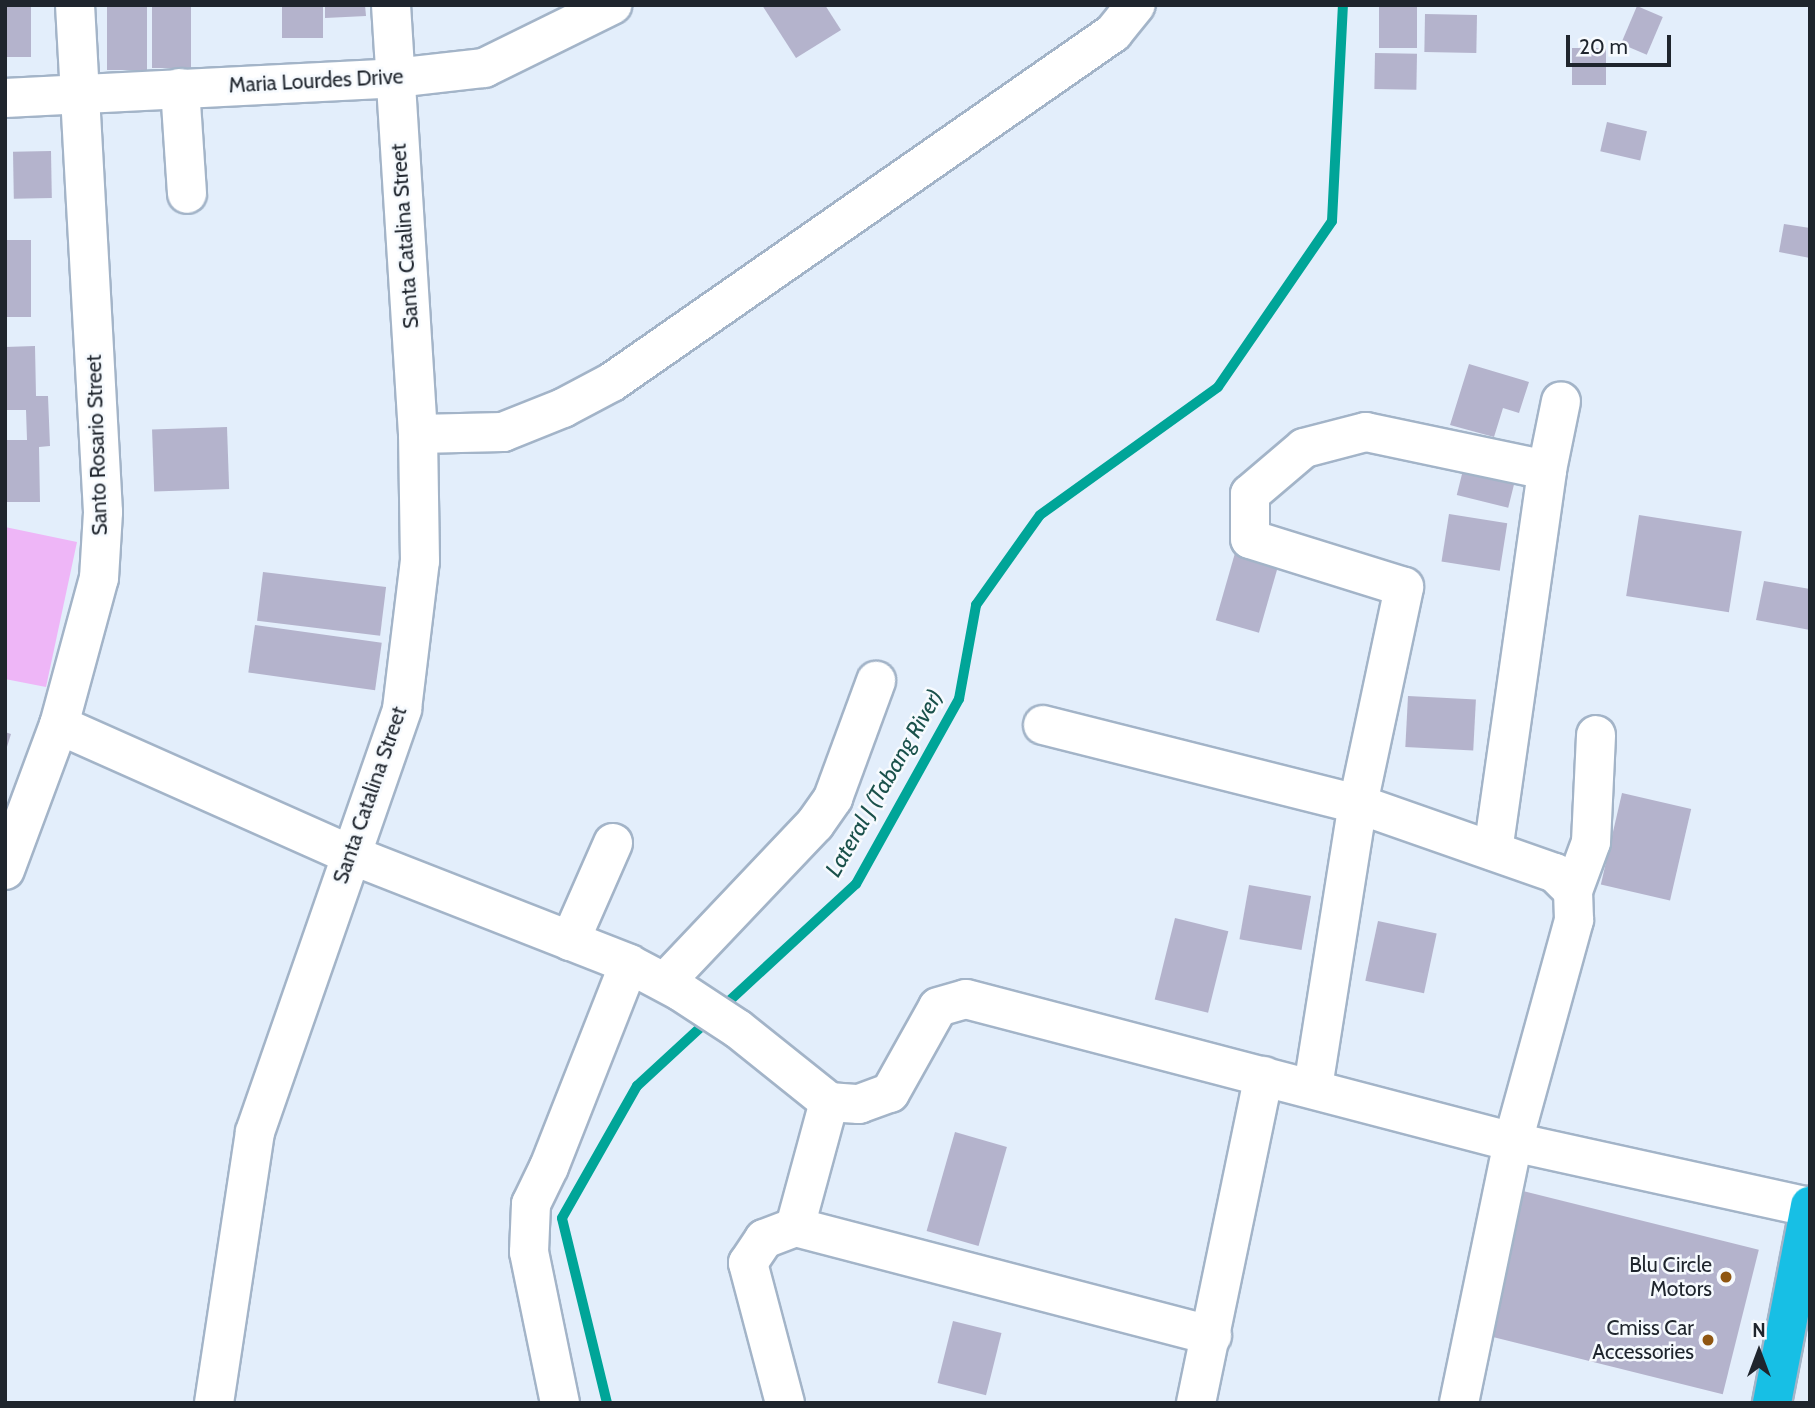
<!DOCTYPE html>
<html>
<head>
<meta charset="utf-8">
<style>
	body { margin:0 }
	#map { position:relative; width:1815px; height:1408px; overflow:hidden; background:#e3eefb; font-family:Cabin,sans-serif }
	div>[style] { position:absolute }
	.green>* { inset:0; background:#eeb6f7 }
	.stream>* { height:10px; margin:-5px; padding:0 5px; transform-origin:5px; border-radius:5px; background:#00a598 }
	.building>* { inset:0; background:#b4b3cc; transform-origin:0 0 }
	.roads { filter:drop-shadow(2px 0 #a3b4c8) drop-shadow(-2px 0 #a3b4c8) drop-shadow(0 2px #a3b4c8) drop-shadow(0 -2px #a3b4c8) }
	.minor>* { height:38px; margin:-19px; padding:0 19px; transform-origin:19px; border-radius:19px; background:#fff }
	.highway>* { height:38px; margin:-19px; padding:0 19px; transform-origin:19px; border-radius:19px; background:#17bfe5 }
	.dots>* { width:19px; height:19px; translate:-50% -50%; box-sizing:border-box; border:4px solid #f6fafe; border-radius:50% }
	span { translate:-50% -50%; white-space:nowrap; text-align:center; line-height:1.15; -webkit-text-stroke:5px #f6fafe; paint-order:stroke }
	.street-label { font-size:21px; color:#1f252d }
	.poi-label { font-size:21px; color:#1f252d }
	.right { translate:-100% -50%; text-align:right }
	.water-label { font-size:23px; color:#1a514b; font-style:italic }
	.frame { position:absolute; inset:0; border:7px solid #1f252d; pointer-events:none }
	.north { position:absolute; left:1724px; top:1317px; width:70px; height:70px; -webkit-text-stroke:5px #f6fafe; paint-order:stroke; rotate:0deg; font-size:19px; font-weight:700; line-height:28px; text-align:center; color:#1f252d }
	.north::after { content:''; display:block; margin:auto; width:24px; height:32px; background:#1f252d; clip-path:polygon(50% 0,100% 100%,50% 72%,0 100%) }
	.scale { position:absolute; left:1566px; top:35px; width:105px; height:32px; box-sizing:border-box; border:4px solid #1f252d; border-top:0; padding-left:9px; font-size:21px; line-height:24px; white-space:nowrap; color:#1f252d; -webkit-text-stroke:5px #f6fafe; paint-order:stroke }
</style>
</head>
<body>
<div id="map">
	<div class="green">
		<i style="clip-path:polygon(5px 527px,77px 542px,46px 687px,5px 679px)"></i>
	</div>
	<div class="stream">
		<i style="left:607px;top:1403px;width:190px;rotate:-103.7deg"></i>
		<i style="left:562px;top:1218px;width:152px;rotate:-60.4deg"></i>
		<i style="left:637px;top:1086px;width:298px;rotate:-42.7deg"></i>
		<i style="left:856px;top:884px;width:212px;rotate:-60.9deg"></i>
		<i style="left:959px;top:699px;width:96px;rotate:-79.7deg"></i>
		<i style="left:976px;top:605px;width:110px;rotate:-54.6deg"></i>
		<i style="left:1040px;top:515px;width:219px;rotate:-35.7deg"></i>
		<i style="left:1218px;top:387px;width:201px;rotate:-55.5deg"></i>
		<i style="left:1332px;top:221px;width:216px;rotate:-87.1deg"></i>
	</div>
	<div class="building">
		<i style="left:5px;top:5px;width:26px;height:52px"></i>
		<i style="left:107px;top:5px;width:40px;height:65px"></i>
		<i style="left:152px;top:5px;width:39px;height:63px"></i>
		<i style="left:282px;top:5px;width:41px;height:33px"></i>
		<i style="clip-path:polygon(325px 5px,365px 5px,366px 16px,325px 18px)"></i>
		<i style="clip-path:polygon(762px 5px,825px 5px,841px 30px,796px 58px)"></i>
		<i style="left:1379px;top:5px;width:38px;height:43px"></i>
		<i style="left:1637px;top:6px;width:28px;height:41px;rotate:23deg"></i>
		<i style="left:1425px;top:14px;width:52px;height:38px;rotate:1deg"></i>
		<i style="left:1572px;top:48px;width:34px;height:37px"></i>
		<i style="left:1375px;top:53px;width:42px;height:36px;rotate:1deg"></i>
		<i style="left:1607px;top:122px;width:41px;height:30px;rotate:13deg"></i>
		<i style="left:51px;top:151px;width:47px;height:38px;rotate:89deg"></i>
		<i style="clip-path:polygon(1784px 224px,1810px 228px,1810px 258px,1779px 252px)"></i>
		<i style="left:5px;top:240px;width:26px;height:77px"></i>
		<i style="clip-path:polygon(35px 346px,36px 396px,48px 396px,50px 446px,39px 447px,40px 502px,5px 502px,5px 440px,27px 440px,26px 410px,5px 410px,5px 347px)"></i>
		<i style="clip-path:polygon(1469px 364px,1529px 382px,1519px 413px,1503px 408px,1494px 437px,1450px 425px)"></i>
		<i style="left:227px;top:427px;width:62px;height:75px;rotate:88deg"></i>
		<i style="left:1465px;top:462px;width:53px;height:34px;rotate:14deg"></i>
		<i style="left:1449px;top:514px;width:59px;height:48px;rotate:9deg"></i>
		<i style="left:1639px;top:515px;width:104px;height:82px;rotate:9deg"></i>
		<i style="left:1235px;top:553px;width:45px;height:70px;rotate:16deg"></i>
		<i style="left:263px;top:572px;width:124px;height:49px;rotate:7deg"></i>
		<i style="clip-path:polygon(1764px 581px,1810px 589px,1810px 630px,1756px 620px)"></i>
		<i style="left:255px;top:625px;width:128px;height:48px;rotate:8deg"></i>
		<i style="left:1408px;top:696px;width:68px;height:51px;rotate:3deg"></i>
		<i style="clip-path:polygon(5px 732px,11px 734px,6px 750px,5px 750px)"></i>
		<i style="left:1622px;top:793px;width:71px;height:94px;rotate:13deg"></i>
		<i style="left:1249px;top:885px;width:63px;height:55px;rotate:10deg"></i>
		<i style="left:1175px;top:918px;width:55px;height:84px;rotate:14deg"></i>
		<i style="left:1378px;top:921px;width:60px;height:61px;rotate:12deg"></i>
		<i style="left:955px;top:1132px;width:54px;height:103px;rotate:16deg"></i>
		<i style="left:1523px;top:1191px;width:243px;height:149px;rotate:14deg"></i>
		<i style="left:953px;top:1321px;width:50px;height:64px;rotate:14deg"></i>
	</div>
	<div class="roads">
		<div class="minor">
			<i style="left:180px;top:88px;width:106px;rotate:86.2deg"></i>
			<i style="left:5px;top:98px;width:391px;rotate:-2.9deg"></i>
			<i style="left:395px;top:78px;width:90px;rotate:-6.4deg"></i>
			<i style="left:484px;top:68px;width:143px;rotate:-26.2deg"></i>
			<i style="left:418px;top:434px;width:85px;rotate:-1.3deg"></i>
			<i style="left:503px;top:432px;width:65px;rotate:-21.8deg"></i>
			<i style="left:563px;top:408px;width:55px;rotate:-28deg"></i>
			<i style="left:612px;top:382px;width:611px;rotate:-34.86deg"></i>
			<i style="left:1113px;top:33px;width:36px;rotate:-51deg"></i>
			<i style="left:59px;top:725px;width:317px;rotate:24deg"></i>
			<i style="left:349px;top:854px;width:301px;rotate:21.4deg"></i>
			<i style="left:629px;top:964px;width:58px;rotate:27.9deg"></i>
			<i style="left:680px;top:991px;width:69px;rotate:33.2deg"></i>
			<i style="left:738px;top:1029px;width:117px;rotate:38.7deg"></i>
			<i style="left:829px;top:1102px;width:30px;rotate:4deg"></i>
			<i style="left:859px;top:1104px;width:33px;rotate:-20deg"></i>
			<i style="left:890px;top:1093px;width:98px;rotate:-60.8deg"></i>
			<i style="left:938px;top:1007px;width:29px;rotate:-16deg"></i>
			<i style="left:966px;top:999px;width:565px;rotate:14.65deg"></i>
			<i style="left:1513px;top:1142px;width:303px;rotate:12.4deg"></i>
			<i style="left:1043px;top:725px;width:325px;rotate:14.1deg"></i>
			<i style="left:1358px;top:804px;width:209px;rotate:19.3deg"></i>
			<i style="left:1555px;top:873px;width:25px;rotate:45deg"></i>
			<i style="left:1573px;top:891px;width:29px;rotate:88deg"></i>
			<i style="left:1574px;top:920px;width:230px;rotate:105.4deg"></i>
			<i style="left:1513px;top:1142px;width:267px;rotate:101.7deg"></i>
			<i style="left:1493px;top:851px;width:385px;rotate:-81.9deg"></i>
			<i style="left:1547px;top:470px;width:70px;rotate:-78.5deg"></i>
			<i style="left:5px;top:870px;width:155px;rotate:-69.6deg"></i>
			<i style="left:59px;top:725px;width:152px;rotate:-74.8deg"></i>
			<i style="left:99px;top:578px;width:66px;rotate:-86.5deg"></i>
			<i style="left:103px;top:512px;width:508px;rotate:-93.16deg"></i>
			<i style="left:1573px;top:891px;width:52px;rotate:-69.8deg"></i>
			<i style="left:1591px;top:842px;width:107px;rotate:-87.3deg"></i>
			<i style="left:570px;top:941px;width:107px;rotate:-66.3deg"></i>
			<i style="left:665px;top:982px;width:218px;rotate:-46.5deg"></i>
			<i style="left:815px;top:824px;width:32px;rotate:-55deg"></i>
			<i style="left:833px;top:798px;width:125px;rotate:-69.8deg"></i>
			<i style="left:1313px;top:1087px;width:287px;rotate:-81deg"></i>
			<i style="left:1358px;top:804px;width:222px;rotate:-78deg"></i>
			<i style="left:1404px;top:587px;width:161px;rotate:-162.7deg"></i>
			<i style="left:1250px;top:539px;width:45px;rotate:-90deg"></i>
			<i style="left:1250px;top:494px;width:71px;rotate:-40.4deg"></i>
			<i style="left:1304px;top:448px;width:64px;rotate:-14.5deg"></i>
			<i style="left:1366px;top:432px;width:185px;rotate:11.9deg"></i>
			<i style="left:795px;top:1227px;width:130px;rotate:-74.8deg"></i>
			<i style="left:214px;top:1403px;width:274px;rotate:-81.4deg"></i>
			<i style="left:255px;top:1132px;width:448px;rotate:-70.8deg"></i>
			<i style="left:402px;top:709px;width:149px;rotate:-83.1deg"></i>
			<i style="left:420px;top:561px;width:127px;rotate:-90.9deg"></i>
			<i style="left:418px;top:434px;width:430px;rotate:-93.6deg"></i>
			<i style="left:560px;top:1403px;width:154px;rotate:-101.6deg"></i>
			<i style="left:529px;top:1252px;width:48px;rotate:-87.6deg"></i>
			<i style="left:531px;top:1204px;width:41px;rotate:-64.1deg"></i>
			<i style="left:549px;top:1167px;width:218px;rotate:-68.5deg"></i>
			<i style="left:785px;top:1403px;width:145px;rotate:-104.8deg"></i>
			<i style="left:748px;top:1263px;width:29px;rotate:-56deg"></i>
			<i style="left:764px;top:1239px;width:33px;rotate:-21deg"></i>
			<i style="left:795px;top:1227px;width:431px;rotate:14.6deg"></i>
			<i style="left:1196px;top:1403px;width:334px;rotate:-78.3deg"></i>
		</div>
		<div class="highway">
			<i style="left:1772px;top:1403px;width:201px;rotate:-79.1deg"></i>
		</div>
	</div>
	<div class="dots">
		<i style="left:1726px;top:1277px;background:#8f5611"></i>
		<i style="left:1708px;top:1340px;background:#8f5611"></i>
	</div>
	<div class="street-label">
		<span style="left:316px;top:81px;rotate:-3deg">Maria Lourdes Drive</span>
		<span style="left:405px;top:236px;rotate:-94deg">Santa Catalina Street</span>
		<span style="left:97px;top:445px;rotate:-92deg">Santo Rosario Street</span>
		<span style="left:370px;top:795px;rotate:-71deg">Santa Catalina Street</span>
	</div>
	<div class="poi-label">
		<span class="right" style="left:1712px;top:1277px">Blu Circle<br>Motors</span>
		<span class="right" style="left:1694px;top:1340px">Cmiss Car<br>Accessories</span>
	</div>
	<div class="water-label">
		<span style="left:884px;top:783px;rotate:-60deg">Lateral J (Tabang River)</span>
	</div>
	<div class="frame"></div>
	<div class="north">N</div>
	<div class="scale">20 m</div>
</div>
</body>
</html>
